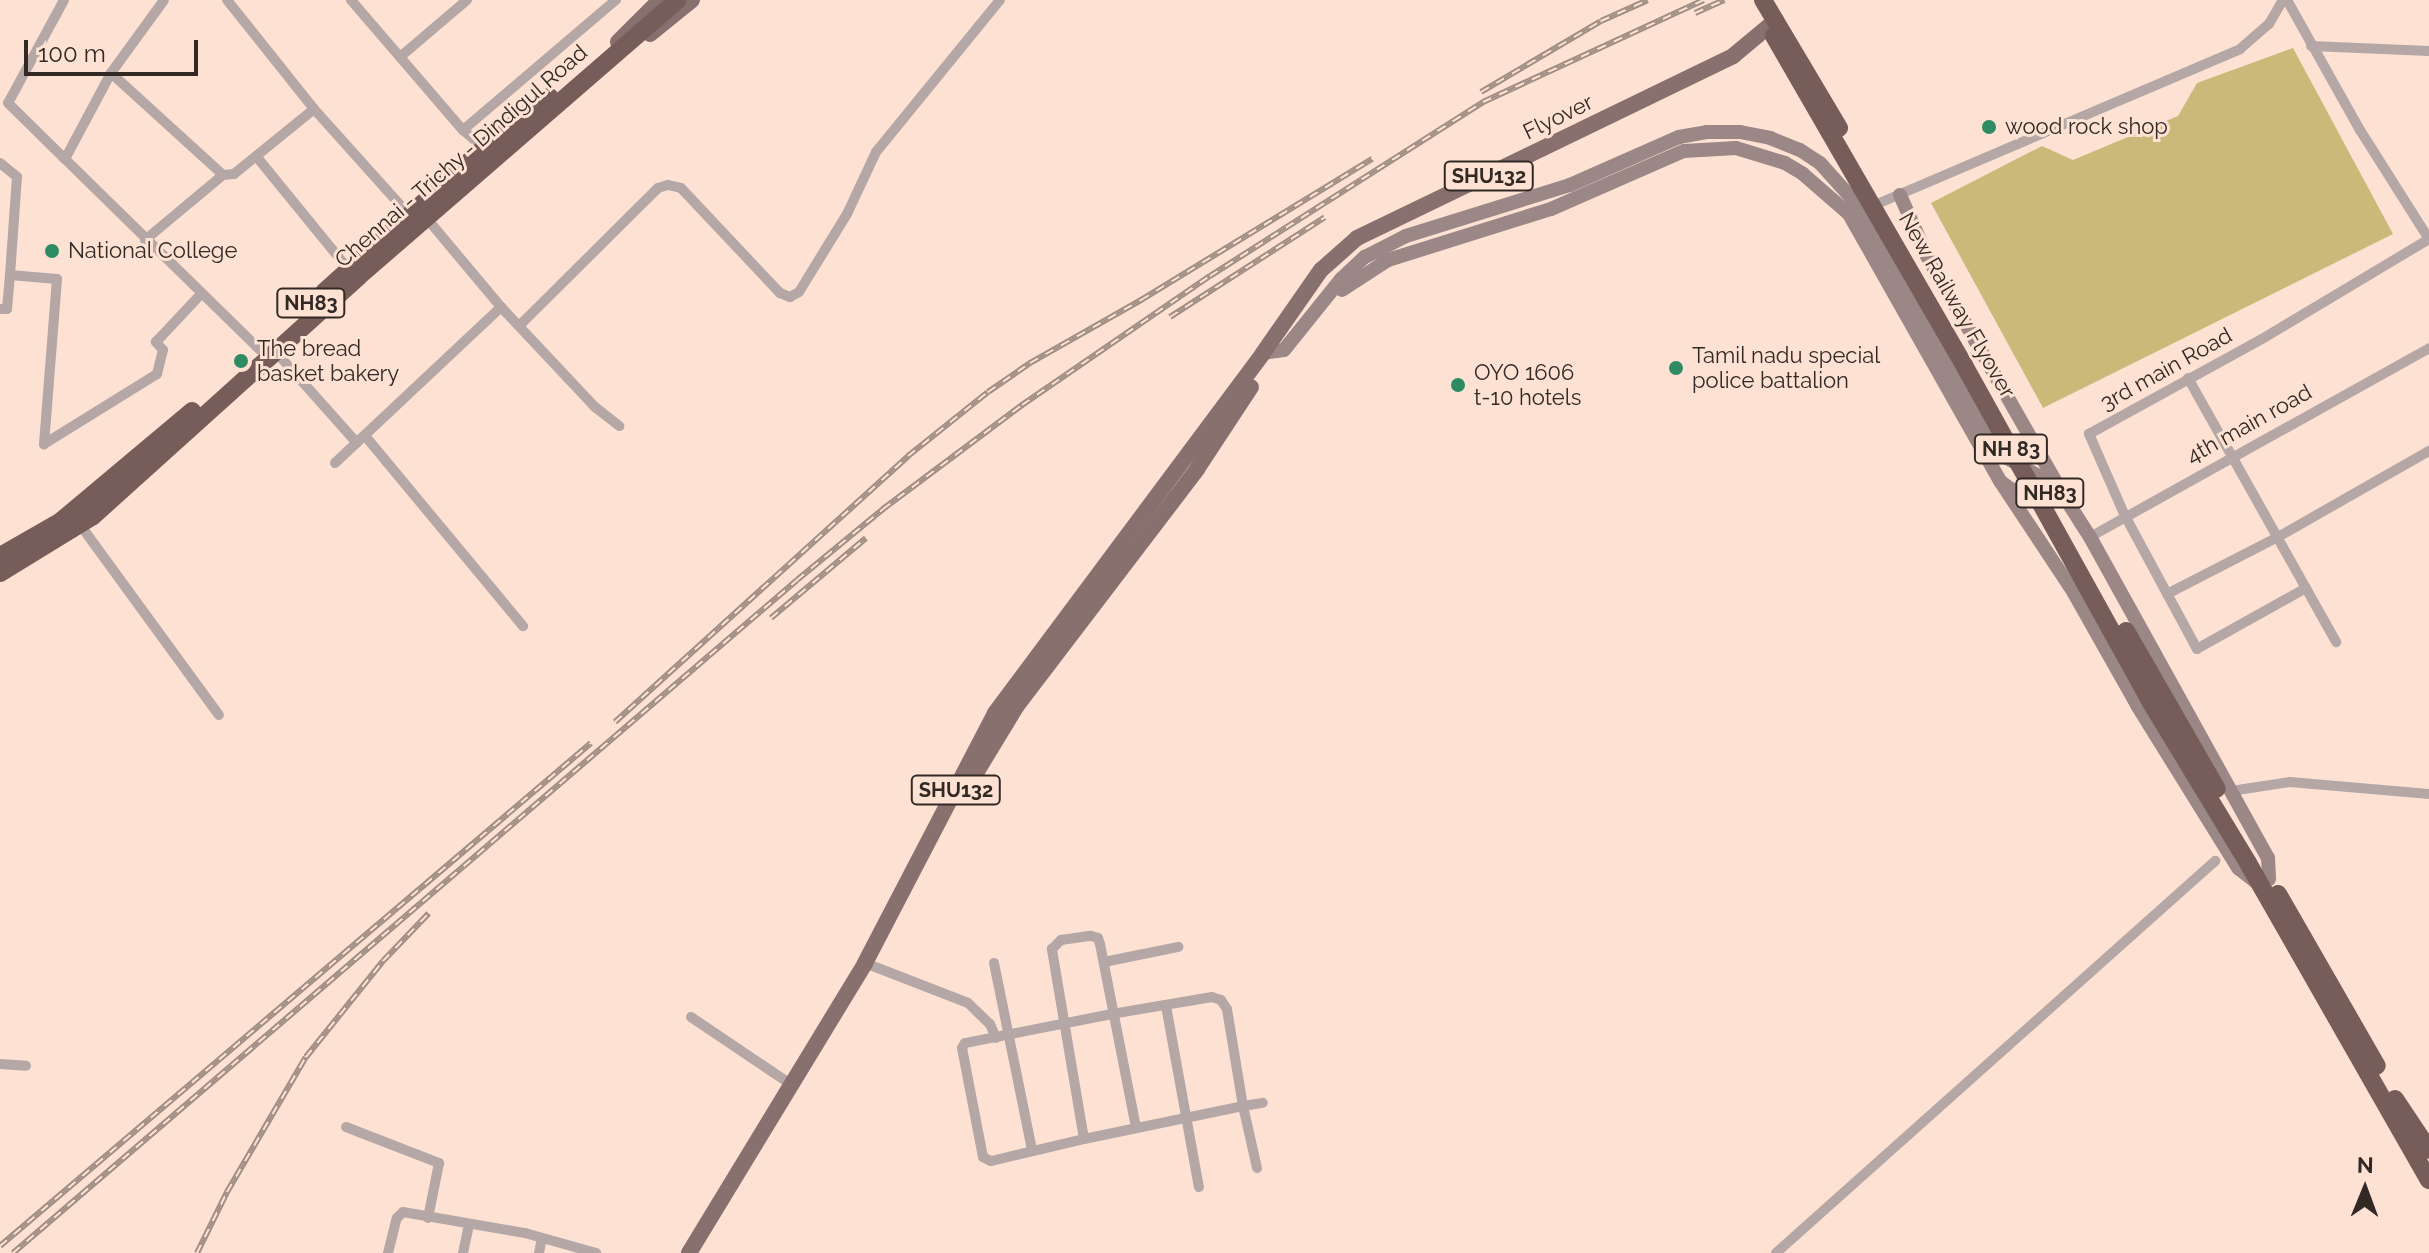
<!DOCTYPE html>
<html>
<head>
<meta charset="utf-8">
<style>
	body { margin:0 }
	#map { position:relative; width:2429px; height:1253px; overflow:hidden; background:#fde2d4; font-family:Raleway,sans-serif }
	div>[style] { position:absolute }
	.green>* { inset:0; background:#cbb979 }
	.street>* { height:10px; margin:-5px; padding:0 5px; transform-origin:5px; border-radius:5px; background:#b4a7a5 }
	.secondary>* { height:14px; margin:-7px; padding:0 7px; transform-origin:7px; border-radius:7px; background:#9b8785 }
	.primary>* { height:16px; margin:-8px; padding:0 8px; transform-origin:8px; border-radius:8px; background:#88706e }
	.highway>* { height:18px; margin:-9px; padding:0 9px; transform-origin:9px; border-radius:9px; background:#775d5a }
	.rail>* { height:6px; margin-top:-3px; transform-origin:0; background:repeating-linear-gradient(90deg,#fde2d4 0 9px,#a08d83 0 18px); box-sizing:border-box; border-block:2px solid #a08d83 }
	.highway-bridge>* { height:18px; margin:-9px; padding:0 9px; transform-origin:9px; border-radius:9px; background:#775d5a }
	.dots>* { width:22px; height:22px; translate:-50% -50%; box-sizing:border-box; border:4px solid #fde2d4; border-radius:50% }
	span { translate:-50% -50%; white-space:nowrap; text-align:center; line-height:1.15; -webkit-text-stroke:6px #fde2d4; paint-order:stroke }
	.shield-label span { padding:2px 6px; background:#fde2d4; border:2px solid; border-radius:6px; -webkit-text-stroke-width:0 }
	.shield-label { font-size:20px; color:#332924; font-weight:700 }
	.street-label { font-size:22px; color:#332924 }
	.poi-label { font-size:22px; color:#332924 }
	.left { translate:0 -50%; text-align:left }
	.north { position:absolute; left:2325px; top:1149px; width:80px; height:80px; -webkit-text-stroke:6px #fde2d4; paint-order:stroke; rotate:1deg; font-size:22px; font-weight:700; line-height:32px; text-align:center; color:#332924 }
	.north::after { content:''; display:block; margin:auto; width:28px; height:36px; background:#332924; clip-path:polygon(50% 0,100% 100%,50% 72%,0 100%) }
	.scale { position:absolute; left:24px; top:40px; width:174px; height:36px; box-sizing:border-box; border:4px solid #332924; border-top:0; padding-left:10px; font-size:24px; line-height:28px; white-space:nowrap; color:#332924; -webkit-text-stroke:6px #fde2d4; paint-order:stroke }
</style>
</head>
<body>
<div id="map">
	<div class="green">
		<i style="clip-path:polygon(2293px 48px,2393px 234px,2043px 408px,1931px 203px,2042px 146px,2073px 160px,2178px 116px,2197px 83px)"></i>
	</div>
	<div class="street">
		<i style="left:64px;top:0;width:117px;rotate:118.5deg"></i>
		<i style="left:8px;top:103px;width:80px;rotate:44.5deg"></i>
		<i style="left:65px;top:159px;width:98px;rotate:-61.9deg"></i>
		<i style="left:111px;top:73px;width:151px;rotate:42.3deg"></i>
		<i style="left:223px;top:175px;width:11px;rotate:-5deg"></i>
		<i style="left:234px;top:174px;width:103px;rotate:-39.1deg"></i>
		<i style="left:227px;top:0;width:139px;rotate:51.4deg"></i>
		<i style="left:314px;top:109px;width:142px;rotate:48.1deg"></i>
		<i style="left:351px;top:0;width:172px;rotate:49.3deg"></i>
		<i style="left:463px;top:130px;width:29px;rotate:41deg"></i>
		<i style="left:2287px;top:0;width:149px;rotate:60.7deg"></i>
		<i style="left:2360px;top:130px;width:129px;rotate:57.7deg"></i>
		<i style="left:2311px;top:46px;width:118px;rotate:2.4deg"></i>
		<i style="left:400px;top:57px;width:88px;rotate:-40.4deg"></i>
		<i style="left:111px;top:73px;width:90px;rotate:-54deg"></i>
		<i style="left:463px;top:130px;width:201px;rotate:-40.4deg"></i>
		<i style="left:256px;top:156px;width:146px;rotate:50.8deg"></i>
		<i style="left:65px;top:159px;width:273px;rotate:44.4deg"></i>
		<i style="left:0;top:163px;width:22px;rotate:39deg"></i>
		<i style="left:17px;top:177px;width:98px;rotate:94.1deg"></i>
		<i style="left:1870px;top:207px;width:402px;rotate:-23.1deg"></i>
		<i style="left:2240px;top:49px;width:38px;rotate:-41deg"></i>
		<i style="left:2269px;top:24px;width:28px;rotate:-60deg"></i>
		<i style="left:424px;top:215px;width:120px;rotate:50.1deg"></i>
		<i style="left:501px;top:307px;width:137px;rotate:46.8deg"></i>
		<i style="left:595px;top:407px;width:31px;rotate:38deg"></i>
		<i style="left:145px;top:240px;width:102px;rotate:-39.8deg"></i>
		<i style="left:0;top:309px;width:7px"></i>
		<i style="left:7px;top:309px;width:34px;rotate:-85deg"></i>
		<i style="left:10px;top:275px;width:47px;rotate:4.9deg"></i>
		<i style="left:57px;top:279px;width:166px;rotate:94.5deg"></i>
		<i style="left:44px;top:444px;width:133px;rotate:-31.8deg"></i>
		<i style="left:157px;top:374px;width:25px;rotate:-76deg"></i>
		<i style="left:163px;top:350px;width:11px;rotate:-131deg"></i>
		<i style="left:156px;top:342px;width:66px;rotate:-46.8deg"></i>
		<i style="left:519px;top:326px;width:196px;rotate:-44.8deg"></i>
		<i style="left:658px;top:188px;width:10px;rotate:-17deg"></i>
		<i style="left:668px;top:185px;width:13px;rotate:13deg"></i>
		<i style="left:681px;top:188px;width:144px;rotate:46.7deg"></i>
		<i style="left:780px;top:293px;width:11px;rotate:22deg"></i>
		<i style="left:790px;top:297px;width:10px;rotate:-29deg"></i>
		<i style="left:799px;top:292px;width:92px;rotate:-58.4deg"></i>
		<i style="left:847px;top:214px;width:68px;rotate:-64.9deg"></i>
		<i style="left:876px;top:152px;width:196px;rotate:-50.8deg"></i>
		<i style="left:275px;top:351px;width:123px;rotate:48.3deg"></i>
		<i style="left:2188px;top:378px;width:303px;rotate:60.7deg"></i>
		<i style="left:366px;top:437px;width:246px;rotate:50.3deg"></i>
		<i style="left:335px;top:463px;width:228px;rotate:-43.2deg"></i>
		<i style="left:81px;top:526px;width:234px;rotate:53.9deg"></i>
		<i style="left:2090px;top:537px;width:388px;rotate:-29.1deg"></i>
		<i style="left:2306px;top:588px;width:125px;rotate:150.8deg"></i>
		<i style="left:2197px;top:649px;width:151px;rotate:-118.4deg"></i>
		<i style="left:2125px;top:516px;width:90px;rotate:-113.7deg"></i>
		<i style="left:2089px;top:434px;width:197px;rotate:-28.8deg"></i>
		<i style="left:2262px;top:339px;width:195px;rotate:-30.9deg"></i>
		<i style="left:2167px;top:594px;width:125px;rotate:-27.2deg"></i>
		<i style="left:2278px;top:537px;width:174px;rotate:-29.7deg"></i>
		<i style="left:2231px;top:791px;width:60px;rotate:-8.7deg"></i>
		<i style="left:2290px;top:782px;width:140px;rotate:4.9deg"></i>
		<i style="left:1104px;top:962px;width:76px;rotate:-11.5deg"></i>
		<i style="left:865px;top:963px;width:110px;rotate:21.2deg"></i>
		<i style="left:968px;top:1003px;width:30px;rotate:44deg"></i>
		<i style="left:990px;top:1024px;width:15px;rotate:67deg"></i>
		<i style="left:994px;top:963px;width:191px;rotate:78.5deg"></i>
		<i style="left:1166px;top:1006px;width:184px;rotate:79.7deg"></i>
		<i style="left:691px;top:1017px;width:122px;rotate:34deg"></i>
		<i style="left:0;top:1064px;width:26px;rotate:4deg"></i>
		<i style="left:346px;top:1127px;width:100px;rotate:21.2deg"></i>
		<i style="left:439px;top:1163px;width:56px;rotate:101.3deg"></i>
		<i style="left:1084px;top:1139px;width:193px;rotate:-99.6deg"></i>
		<i style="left:1052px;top:949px;width:13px;rotate:-45deg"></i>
		<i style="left:1061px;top:940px;width:30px;rotate:-8deg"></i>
		<i style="left:1091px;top:936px;width:7px;rotate:16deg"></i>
		<i style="left:1098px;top:938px;width:6px;rotate:72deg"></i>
		<i style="left:1100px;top:944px;width:187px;rotate:78.9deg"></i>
		<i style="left:1257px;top:1168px;width:64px;rotate:-102.7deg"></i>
		<i style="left:1243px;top:1106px;width:98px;rotate:-99.4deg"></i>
		<i style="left:1227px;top:1009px;width:11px;rotate:-124deg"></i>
		<i style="left:1221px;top:1000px;width:9px;rotate:-162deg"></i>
		<i style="left:1212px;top:997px;width:101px;rotate:170.4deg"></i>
		<i style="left:1112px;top:1014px;width:150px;rotate:168.8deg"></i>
		<i style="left:965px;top:1043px;width:6px;rotate:121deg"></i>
		<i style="left:962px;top:1048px;width:111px;rotate:79.1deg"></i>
		<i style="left:983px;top:1157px;width:9px;rotate:27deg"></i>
		<i style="left:991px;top:1161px;width:96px;rotate:-13.3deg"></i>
		<i style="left:1084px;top:1139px;width:162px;rotate:-11.7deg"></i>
		<i style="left:1243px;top:1106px;width:20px;rotate:-9deg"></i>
		<i style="left:388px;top:1253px;width:36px;rotate:-76deg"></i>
		<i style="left:397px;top:1218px;width:8px;rotate:-45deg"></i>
		<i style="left:403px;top:1212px;width:124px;rotate:9.8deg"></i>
		<i style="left:525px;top:1233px;width:74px;rotate:15.7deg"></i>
		<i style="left:463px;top:1253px;width:29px;rotate:-78deg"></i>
		<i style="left:539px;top:1253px;width:15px;rotate:-79deg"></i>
		<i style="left:1776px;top:1253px;width:589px;rotate:-41.76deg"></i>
	</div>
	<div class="secondary">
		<i style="left:1900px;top:195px;width:67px;rotate:66.1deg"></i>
		<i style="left:1927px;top:256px;width:265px;rotate:60.3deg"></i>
		<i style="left:1342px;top:290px;width:55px;rotate:-33.1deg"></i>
		<i style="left:1388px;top:260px;width:171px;rotate:-17.4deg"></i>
		<i style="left:1551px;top:209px;width:145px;rotate:-23.6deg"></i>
		<i style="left:1684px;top:151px;width:52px;rotate:-3.3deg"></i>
		<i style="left:1736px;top:148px;width:51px;rotate:17deg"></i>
		<i style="left:1785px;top:163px;width:21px;rotate:31deg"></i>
		<i style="left:1803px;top:174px;width:61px;rotate:41deg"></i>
		<i style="left:1849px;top:214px;width:307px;rotate:60.5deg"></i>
		<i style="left:2000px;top:481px;width:134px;rotate:56.5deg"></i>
		<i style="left:2074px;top:593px;width:129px;rotate:60.6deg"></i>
		<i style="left:2137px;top:705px;width:192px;rotate:58.2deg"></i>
		<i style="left:2238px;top:868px;width:24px;rotate:38deg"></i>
		<i style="left:1263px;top:353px;width:21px;rotate:-8deg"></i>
		<i style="left:1284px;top:350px;width:91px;rotate:-51.2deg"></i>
		<i style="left:1341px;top:279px;width:33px;rotate:-43deg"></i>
		<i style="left:1365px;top:257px;width:46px;rotate:-27.1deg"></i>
		<i style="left:1406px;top:236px;width:172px;rotate:-17.3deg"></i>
		<i style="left:1570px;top:185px;width:119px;rotate:-23.8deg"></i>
		<i style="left:1679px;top:137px;width:28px;rotate:-10deg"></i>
		<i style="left:1707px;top:132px;width:33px"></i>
		<i style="left:1740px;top:132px;width:31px;rotate:11deg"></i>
		<i style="left:1770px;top:138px;width:32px;rotate:22deg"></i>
		<i style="left:1800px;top:150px;width:24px;rotate:33deg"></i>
		<i style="left:1820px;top:163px;width:64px;rotate:48.1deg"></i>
		<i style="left:1863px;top:211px;width:256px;rotate:60.5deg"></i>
		<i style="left:1989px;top:434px;width:30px;rotate:53deg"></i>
		<i style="left:2007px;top:458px;width:59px;rotate:29.6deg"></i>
		<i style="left:2058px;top:487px;width:59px;rotate:57.4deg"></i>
		<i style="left:2090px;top:537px;width:367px;rotate:61deg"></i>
		<i style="left:2268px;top:858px;width:21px;rotate:87deg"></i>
		<i style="left:2001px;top:482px;width:14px;rotate:36deg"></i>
		<i style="left:2012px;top:490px;width:38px;rotate:7deg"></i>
		<i style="left:2050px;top:495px;width:10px;rotate:-17deg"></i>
	</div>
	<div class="primary">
		<i style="left:650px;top:34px;width:54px;rotate:-39deg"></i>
		<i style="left:618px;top:42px;width:59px;rotate:-45deg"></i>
		<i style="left:973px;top:778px;width:83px;rotate:-58.8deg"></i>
		<i style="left:1016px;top:707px;width:299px;rotate:-52.7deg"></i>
		<i style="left:1197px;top:469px;width:98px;rotate:-56.6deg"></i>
		<i style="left:689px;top:1253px;width:339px;rotate:-58.7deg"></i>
		<i style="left:865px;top:963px;width:282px;rotate:-62.5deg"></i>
		<i style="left:995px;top:713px;width:449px;rotate:-53.3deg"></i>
		<i style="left:1263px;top:353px;width:101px;rotate:-55.1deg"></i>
		<i style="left:1321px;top:270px;width:48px;rotate:-41.6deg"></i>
		<i style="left:1357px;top:238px;width:418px;rotate:-25.8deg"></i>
		<i style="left:1733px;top:56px;width:56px;rotate:-39.9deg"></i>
	</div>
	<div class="highway">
		<i style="left:1763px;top:0;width:149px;rotate:59.3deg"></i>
		<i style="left:324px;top:292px;width:215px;rotate:-42deg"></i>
		<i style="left:484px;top:148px;width:83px;rotate:-38.1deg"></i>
		<i style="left:0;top:556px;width:70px;rotate:-29.8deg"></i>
		<i style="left:61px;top:521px;width:171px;rotate:-40deg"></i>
		<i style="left:0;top:573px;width:109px;rotate:-31.5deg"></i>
		<i style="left:93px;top:516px;width:357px;rotate:-42deg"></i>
		<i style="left:358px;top:277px;width:423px;rotate:-40.9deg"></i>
		<i style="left:2248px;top:863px;width:365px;rotate:60.3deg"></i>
		<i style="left:2278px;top:894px;width:198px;rotate:60.1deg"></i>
		<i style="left:2395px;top:1099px;width:61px;rotate:56.3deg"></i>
	</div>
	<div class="rail">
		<i style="left:1695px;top:13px;width:32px;rotate:-24deg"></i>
		<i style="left:1481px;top:92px;width:139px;rotate:-30.6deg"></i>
		<i style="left:1601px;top:21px;width:51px;rotate:-24.1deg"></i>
		<i style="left:1170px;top:317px;width:184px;rotate:-32.8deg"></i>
		<i style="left:771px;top:618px;width:124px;rotate:-40.1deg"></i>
		<i style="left:615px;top:722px;width:396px;rotate:-42.2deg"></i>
		<i style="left:908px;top:456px;width:102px;rotate:-38.7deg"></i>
		<i style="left:988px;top:392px;width:51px;rotate:-34.6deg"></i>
		<i style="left:1030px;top:363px;width:128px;rotate:-29.6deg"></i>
		<i style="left:1141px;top:300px;width:271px;rotate:-31.4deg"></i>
		<i style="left:0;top:1246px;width:776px;rotate:-40.4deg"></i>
		<i style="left:13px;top:1253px;width:1033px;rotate:-40.64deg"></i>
		<i style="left:797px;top:580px;width:112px;rotate:-39.5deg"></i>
		<i style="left:883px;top:509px;width:174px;rotate:-36.8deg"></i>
		<i style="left:1022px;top:405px;width:228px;rotate:-34.5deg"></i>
		<i style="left:1210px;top:276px;width:324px;rotate:-32.5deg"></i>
		<i style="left:1483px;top:102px;width:243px;rotate:-24.8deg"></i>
		<i style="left:197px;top:1253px;width:68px;rotate:-63.8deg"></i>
		<i style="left:227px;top:1192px;width:156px;rotate:-59.7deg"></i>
		<i style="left:306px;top:1057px;width:123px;rotate:-51.3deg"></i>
		<i style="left:383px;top:961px;width:66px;rotate:-46.2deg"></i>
	</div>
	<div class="highway-bridge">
		<i style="left:1774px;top:36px;width:380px;rotate:60deg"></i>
		<i style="left:1964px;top:365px;width:384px;rotate:61deg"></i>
		<i style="left:2150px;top:701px;width:189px;rotate:58.8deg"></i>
		<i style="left:2126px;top:631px;width:182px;rotate:60.1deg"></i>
	</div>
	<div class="dots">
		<i style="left:1989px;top:127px;background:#2d8c64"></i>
		<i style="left:52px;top:251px;background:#2d8c64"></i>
		<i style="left:241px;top:361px;background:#2d8c64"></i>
		<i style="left:1676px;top:368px;background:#2d8c64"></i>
		<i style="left:1458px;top:385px;background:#2d8c64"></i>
	</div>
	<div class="shield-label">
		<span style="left:1489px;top:176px">SHU132</span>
		<span style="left:311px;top:303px">NH83</span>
		<span style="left:2011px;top:449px">NH 83</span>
		<span style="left:2050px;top:493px">NH83</span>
		<span style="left:956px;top:790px">SHU132</span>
	</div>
	<div class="street-label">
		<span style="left:1558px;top:117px;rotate:-26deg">Flyover</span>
		<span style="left:461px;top:156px;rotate:-41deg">Chennai - Trichy - Dindigul Road</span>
		<span style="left:1957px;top:305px;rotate:60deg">New Railway Flyover</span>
		<span style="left:2166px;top:369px;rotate:-29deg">3rd main Road</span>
		<span style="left:2249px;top:424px;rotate:-29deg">4th main road</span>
	</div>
	<div class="poi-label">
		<span class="left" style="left:2005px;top:127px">wood rock shop</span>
		<span class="left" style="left:68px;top:251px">National College</span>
		<span class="left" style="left:257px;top:361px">The bread<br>basket bakery</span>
		<span class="left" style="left:1692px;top:368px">Tamil nadu special<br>police battalion</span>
		<span class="left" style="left:1474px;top:385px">OYO 1606<br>t-10 hotels</span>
	</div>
	<div class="north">N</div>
	<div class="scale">100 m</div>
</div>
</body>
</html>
